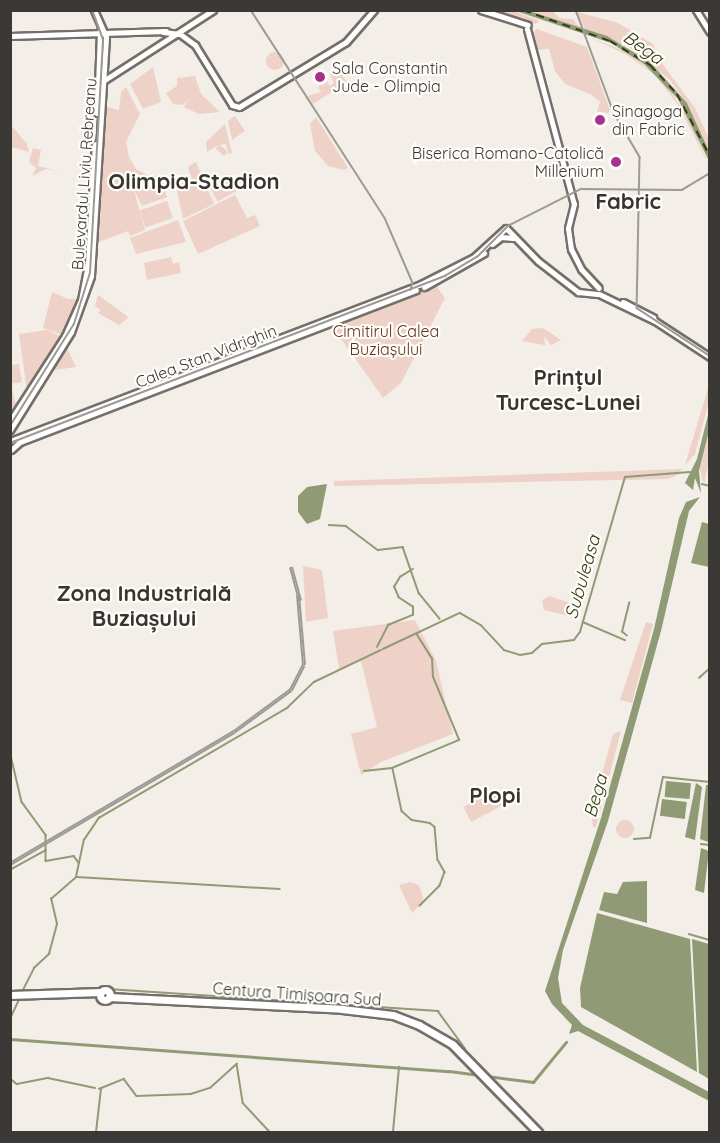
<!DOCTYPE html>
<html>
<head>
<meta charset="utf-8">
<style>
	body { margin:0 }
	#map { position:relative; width:720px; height:1143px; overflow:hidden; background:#f3efe8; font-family:Quicksand,sans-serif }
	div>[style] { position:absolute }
	.green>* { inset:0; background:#eed1c7; transform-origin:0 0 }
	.round { border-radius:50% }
	.water>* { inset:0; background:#909a75; transform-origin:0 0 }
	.stream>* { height:1.5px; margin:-0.75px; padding:0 0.75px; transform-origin:0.75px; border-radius:0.75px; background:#909a75 }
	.canal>* { height:3px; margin:-1.5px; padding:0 1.5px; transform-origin:1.5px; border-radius:1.5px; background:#909a75 }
	.ferry>* { height:1.5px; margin-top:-0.75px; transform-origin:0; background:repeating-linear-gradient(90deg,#333c0f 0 8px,transparent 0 14px) }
	.roads { filter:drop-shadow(2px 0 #747069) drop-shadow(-2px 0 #747069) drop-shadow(0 2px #747069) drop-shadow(0 -2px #747069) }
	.major>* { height:5px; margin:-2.5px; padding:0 2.5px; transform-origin:2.5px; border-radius:2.5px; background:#fff }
	.highway>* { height:7px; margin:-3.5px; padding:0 3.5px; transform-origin:3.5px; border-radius:3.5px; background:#fff }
	.highway>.ring { margin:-3.5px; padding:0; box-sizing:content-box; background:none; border:7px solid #fff; border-radius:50% }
	.tram>* { height:1.5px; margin:-0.75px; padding:0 0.75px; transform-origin:0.75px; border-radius:0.75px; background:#9d9a95 }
	.rail>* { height:4px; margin-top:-2px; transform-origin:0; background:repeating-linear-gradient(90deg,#fefdfa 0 4.5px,#9d9a95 0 9px); box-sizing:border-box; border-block:2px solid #9d9a95 }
	.dots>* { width:16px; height:16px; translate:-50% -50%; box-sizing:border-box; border:3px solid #fefdfa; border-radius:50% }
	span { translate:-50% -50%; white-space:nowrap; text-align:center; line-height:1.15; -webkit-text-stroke:4.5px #fefdfa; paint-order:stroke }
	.poi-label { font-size:16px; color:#3b3936 }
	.left { translate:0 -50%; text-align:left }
	.right { translate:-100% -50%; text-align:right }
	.street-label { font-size:16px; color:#3b3936 }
	.park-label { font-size:16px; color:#662f1c }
	.water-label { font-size:18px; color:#333c0f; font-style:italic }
	.district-label { font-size:22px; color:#38342f; font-weight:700 }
	.frame { position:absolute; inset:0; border:12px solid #3b3936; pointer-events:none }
</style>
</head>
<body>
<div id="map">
	<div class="green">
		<i style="clip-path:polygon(487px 11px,514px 11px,540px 21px,536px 24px)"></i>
		<i style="clip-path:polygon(529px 11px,553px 11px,559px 18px,573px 19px,580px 28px)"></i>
		<i style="clip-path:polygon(574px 11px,618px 23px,653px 44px,664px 66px,695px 108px,709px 139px,709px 151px,690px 108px,670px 80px,629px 47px,586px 30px)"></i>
		<i style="clip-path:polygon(537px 29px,587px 47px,610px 110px,608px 113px,597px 112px,600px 102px,592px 95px,565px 84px,555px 71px,549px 49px,536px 50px,532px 33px)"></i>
		<i style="clip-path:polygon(589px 37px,629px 53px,664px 82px,688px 117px,709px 166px,679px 106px,655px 75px,627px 55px)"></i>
		<i class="round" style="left:266px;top:52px;width:18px;height:18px"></i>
		<i style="clip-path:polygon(153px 67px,161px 102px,143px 109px,130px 84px)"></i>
		<i style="clip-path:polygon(337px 69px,347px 82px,313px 104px,308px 96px,321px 92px,318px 87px,327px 81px,330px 86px,334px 83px,330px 74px)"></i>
		<i style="clip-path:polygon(195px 76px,201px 94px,220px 112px,199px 114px,184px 107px,189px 99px,183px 105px,173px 104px,166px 93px,177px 86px,177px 78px)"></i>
		<i style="clip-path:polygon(126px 87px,140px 114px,126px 142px,129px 157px,136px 169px,147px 175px,164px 176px,144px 186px,161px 181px,167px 197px,142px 206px,134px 190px,145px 230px,130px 236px,128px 231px,96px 243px,105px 110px,108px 107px,119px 110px,121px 92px)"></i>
		<i style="clip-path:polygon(235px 116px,245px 131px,232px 140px,228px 121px)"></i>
		<i style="clip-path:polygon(316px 117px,348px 168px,344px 170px,328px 166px,315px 151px,310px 124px)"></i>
		<i style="clip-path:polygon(225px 124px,232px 153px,229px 154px,226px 144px,220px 145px,228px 152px,224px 156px,216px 149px,219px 145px,207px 152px,206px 142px)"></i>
		<i style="clip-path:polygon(11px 125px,27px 144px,29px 152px,11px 147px)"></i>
		<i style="clip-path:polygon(33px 148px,41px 150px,38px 166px,59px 171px,46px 169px,32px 176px,36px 168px,29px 162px)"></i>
		<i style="clip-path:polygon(196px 162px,205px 186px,194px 192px,206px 186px,214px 204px,183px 219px,174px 177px,177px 185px,192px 179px,188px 167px)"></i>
		<i style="left:230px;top:174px;width:18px;height:24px;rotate:61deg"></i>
		<i style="clip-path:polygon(235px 195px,247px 218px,255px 215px,260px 226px,198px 254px,183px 221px)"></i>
		<i style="left:167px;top:201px;width:18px;height:29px;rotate:71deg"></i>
		<i style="clip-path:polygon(178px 220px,186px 242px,136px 254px,130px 238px)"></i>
		<i style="clip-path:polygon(171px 257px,173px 264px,179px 262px,181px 273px,147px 280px,144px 263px)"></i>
		<i style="clip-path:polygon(435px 284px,445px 298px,401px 383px,383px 398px,332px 326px)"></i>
		<i style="clip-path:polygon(52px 292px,68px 299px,80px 298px,65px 336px,43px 328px)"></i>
		<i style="clip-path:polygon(98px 295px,127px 316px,128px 318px,119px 325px,98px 313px,101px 310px,95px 306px)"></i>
		<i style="clip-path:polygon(543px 328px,561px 340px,551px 345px,544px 337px,545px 345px,522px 341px,532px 329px)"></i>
		<i style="clip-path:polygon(47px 330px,62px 337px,27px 391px,19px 334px)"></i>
		<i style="clip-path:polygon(66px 346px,76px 367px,55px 370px,52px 367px)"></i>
		<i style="clip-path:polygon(19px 364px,22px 382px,11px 384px,15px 402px,22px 400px,11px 417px,11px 365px)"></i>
		<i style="clip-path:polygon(709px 385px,709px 401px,695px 454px,685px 465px)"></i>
		<i style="clip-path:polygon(709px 431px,709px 460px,704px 485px,700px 469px)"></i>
		<i style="clip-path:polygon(681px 469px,680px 474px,668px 479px,334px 486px,334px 481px)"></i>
		<i style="clip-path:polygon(303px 566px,322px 570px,328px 618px,306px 622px)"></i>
		<i style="clip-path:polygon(549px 596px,573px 604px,573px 617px,544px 610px,542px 601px)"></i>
		<i style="clip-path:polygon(415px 620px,436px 661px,453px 734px,381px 762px,361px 775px,351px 734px,377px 727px,361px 661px,339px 669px,333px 631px)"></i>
		<i style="clip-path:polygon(646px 622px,653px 624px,632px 703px,620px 700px)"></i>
		<i style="clip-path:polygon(621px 731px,596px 827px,593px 827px,591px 814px,613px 734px)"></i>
		<i style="left:495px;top:790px;width:17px;height:36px;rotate:62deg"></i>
		<i class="round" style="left:616px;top:820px;width:18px;height:18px"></i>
		<i style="clip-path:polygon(410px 882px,419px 885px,424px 901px,412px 913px,399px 885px)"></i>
	</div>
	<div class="water">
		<i style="clip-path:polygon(516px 11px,529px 11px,607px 36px,650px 62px,687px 103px,709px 151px,709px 161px,678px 99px,644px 64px,611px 43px)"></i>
		<i style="clip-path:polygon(709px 411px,709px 431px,699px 471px,701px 493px,695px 478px,693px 490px,685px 483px,697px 459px)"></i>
		<i style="clip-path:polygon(327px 484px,320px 519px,307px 524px,298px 512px,298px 496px,307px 487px)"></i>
		<i style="clip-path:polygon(700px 497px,689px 511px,661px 631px,608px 821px,563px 950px,558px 978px,562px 1003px,583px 1025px,709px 1092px,709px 1101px,578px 1031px,569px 1034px,572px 1025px,552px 1004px,545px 991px,601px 818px,654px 629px,679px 518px,686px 502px)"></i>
		<i style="clip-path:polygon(702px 522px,709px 524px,709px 567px,691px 563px)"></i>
		<i style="left:666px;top:781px;width:25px;height:16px;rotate:5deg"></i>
		<i style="clip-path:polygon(696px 783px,702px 787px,695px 840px,685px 837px)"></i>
		<i style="clip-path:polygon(706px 785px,710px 785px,708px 842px,700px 839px)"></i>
		<i style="left:662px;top:799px;width:25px;height:17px;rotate:7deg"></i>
		<i style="clip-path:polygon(701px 848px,709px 851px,704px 893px,695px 890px)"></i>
		<i style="clip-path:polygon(647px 881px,647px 923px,599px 910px,604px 892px,617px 894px,623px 882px)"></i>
		<i style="clip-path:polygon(597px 913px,690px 939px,697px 1072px,581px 1007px,580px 988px)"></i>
		<i style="clip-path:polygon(692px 939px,709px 944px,709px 1079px,699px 1073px)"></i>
	</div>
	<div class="stream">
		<i style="left:702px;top:484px;width:8px;rotate:14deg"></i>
		<i style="left:329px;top:525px;width:17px;rotate:3deg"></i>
		<i style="left:346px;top:526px;width:40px;rotate:37deg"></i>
		<i style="left:378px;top:550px;width:25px;rotate:-7deg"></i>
		<i style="left:403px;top:547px;width:49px;rotate:70.8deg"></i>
		<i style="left:419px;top:593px;width:33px;rotate:51deg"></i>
		<i style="left:583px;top:622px;width:46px;rotate:23.2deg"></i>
		<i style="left:627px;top:636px;width:6px;rotate:-141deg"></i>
		<i style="left:622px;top:632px;width:30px;rotate:-76deg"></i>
		<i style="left:377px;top:647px;width:25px;rotate:-63deg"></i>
		<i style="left:388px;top:625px;width:27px;rotate:-22deg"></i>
		<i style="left:413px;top:615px;width:8px;rotate:-90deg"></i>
		<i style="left:413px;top:607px;width:17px;rotate:-147deg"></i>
		<i style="left:399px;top:598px;width:12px;rotate:-114deg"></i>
		<i style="left:394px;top:587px;width:12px;rotate:-59deg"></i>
		<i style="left:400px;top:577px;width:15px;rotate:-32deg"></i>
		<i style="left:383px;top:649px;width:85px;rotate:-25.1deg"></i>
		<i style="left:460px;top:613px;width:24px;rotate:30deg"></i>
		<i style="left:481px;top:625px;width:34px;rotate:47deg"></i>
		<i style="left:504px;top:650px;width:17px;rotate:17deg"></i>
		<i style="left:520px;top:655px;width:12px;rotate:-9deg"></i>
		<i style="left:532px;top:653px;width:13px;rotate:-42deg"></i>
		<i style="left:542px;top:644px;width:32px;rotate:-7deg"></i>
		<i style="left:574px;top:640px;width:10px;rotate:-53deg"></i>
		<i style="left:580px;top:632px;width:161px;rotate:-73.8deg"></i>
		<i style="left:625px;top:477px;width:65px;rotate:-4.4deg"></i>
		<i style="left:699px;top:678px;width:15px;rotate:-42deg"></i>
		<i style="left:10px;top:751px;width:52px;rotate:76.8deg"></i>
		<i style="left:22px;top:802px;width:41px;rotate:54deg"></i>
		<i style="left:46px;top:835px;width:26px;rotate:90deg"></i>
		<i style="left:46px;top:861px;width:28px;rotate:-10deg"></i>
		<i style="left:74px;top:856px;width:9px;rotate:54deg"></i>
		<i style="left:393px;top:769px;width:43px;rotate:77.9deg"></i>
		<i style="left:402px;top:811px;width:13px;rotate:42deg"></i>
		<i style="left:412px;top:820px;width:18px;rotate:9deg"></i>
		<i style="left:430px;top:823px;width:6px;rotate:39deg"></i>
		<i style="left:435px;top:827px;width:33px;rotate:85deg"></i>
		<i style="left:438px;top:860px;width:14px;rotate:60deg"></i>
		<i style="left:445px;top:872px;width:15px;rotate:110deg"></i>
		<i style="left:440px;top:886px;width:28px;rotate:135deg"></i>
		<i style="left:364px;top:771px;width:28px;rotate:-6deg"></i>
		<i style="left:392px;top:768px;width:73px;rotate:-22.7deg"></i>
		<i style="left:459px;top:740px;width:68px;rotate:-112.4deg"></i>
		<i style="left:433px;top:677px;width:18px;rotate:-93deg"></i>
		<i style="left:432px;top:659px;width:28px;rotate:-122deg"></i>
		<i style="left:634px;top:839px;width:16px;rotate:-4deg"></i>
		<i style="left:650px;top:838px;width:62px;rotate:-78deg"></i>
		<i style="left:663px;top:777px;width:47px;rotate:6.1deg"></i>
		<i style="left:701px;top:844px;width:9px;rotate:6deg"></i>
		<i style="left:10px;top:870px;width:41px;rotate:-29.1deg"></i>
		<i style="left:77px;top:877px;width:203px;rotate:3.4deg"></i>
		<i style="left:689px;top:934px;width:22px;rotate:16deg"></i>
		<i style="left:108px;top:989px;width:331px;rotate:3.8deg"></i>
		<i style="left:438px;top:1011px;width:46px;rotate:53.9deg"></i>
		<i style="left:23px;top:990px;width:25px;rotate:-63deg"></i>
		<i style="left:34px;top:968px;width:21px;rotate:-43deg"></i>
		<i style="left:49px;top:954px;width:31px;rotate:-75deg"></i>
		<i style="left:57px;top:924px;width:26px;rotate:-103deg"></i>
		<i style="left:51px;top:899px;width:33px;rotate:-41deg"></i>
		<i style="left:76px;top:877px;width:38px;rotate:-78deg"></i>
		<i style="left:84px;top:840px;width:27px;rotate:-56deg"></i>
		<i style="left:99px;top:818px;width:218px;rotate:-30.3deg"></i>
		<i style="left:287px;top:708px;width:37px;rotate:-44deg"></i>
		<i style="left:314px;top:682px;width:74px;rotate:-25.5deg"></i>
		<i style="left:10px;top:1019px;width:23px;rotate:-65deg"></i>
		<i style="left:10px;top:1078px;width:9px;rotate:41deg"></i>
		<i style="left:17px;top:1084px;width:32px;rotate:-11deg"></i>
		<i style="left:48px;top:1078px;width:48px;rotate:12deg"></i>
		<i style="left:99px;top:1089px;width:27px;rotate:-22deg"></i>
		<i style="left:124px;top:1079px;width:21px;rotate:53deg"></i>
		<i style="left:137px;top:1096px;width:54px;rotate:-2.1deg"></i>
		<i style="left:191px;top:1094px;width:20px;rotate:-18deg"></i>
		<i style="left:210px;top:1088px;width:36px;rotate:-42deg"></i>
		<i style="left:237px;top:1064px;width:39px;rotate:81deg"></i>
		<i style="left:243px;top:1103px;width:40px;rotate:47deg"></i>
		<i style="left:96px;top:1132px;width:43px;rotate:-83.4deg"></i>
		<i style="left:393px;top:1132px;width:65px;rotate:-84.7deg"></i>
	</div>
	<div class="canal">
		<i style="left:10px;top:1039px;width:440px;rotate:4.2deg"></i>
		<i style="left:449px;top:1071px;width:85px;rotate:7.5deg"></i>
		<i style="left:533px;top:1082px;width:52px;rotate:-50.5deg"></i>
	</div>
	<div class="ferry">
		<i style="left:523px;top:10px;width:92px;rotate:19.6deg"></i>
		<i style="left:610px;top:41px;width:47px;rotate:31deg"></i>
		<i style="left:650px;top:65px;width:40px;rotate:47deg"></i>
		<i style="left:677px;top:94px;width:70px;rotate:62deg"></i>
	</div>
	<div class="roads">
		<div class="major">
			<i style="left:481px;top:10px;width:49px;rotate:17.7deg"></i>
			<i style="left:696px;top:10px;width:26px;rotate:58deg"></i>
			<i style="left:527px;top:29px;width:181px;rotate:75deg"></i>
			<i style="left:574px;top:204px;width:25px;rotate:104deg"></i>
			<i style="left:568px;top:228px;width:21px;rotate:82deg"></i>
			<i style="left:571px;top:249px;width:22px;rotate:63deg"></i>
			<i style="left:581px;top:269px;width:26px;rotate:47deg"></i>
			<i style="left:163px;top:32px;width:17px;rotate:7deg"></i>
			<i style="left:180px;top:34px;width:19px;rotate:36deg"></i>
			<i style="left:195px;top:45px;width:70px;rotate:58.3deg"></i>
			<i style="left:232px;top:105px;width:7px;rotate:16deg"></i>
			<i style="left:239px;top:107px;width:125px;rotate:-31.3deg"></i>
			<i style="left:346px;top:42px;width:43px;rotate:-48.8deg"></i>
			<i style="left:10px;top:36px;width:156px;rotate:-1.8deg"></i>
			<i style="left:103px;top:81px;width:131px;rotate:-32.8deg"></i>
			<i style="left:97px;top:113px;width:82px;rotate:-87.9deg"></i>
			<i style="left:492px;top:244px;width:11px;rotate:-38deg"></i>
			<i style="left:501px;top:237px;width:12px;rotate:5deg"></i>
			<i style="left:424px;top:287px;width:69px;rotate:-29.5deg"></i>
			<i style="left:599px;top:294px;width:62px;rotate:25.7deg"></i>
			<i style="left:655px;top:321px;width:66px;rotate:33.2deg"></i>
			<i style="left:623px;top:302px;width:34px;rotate:27deg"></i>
			<i style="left:10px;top:421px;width:101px;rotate:-57.1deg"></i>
			<i style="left:65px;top:336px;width:39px;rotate:-66deg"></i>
			<i style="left:81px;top:300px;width:37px;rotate:-79deg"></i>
			<i style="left:88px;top:264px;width:120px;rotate:-86.7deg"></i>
			<i style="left:10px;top:430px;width:115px;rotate:-58.1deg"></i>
			<i style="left:71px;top:332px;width:59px;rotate:-70.3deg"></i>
			<i style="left:91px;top:276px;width:239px;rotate:-86.4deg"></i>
			<i style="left:106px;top:37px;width:30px;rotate:-114deg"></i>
			<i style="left:10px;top:441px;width:438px;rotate:-20.9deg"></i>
			<i style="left:419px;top:285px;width:62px;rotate:-27deg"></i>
			<i style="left:474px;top:257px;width:43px;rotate:-42.2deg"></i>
			<i style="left:506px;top:228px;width:46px;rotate:45.9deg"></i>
			<i style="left:538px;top:261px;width:51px;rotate:37.8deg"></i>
			<i style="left:578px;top:292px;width:19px;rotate:6deg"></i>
			<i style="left:11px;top:450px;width:12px;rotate:-42deg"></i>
			<i style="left:20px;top:442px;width:424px;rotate:-21deg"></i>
		</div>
		<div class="highway">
			<i class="ring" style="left:100px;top:990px;width:3px;height:3px"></i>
			<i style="left:10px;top:995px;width:91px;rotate:-1.9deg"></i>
			<i style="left:109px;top:997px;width:233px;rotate:2.9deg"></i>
			<i style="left:342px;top:1009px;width:51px;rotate:6.7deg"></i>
			<i style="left:393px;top:1015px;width:28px;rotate:21deg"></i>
			<i style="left:419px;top:1025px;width:39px;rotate:30deg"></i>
			<i style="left:453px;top:1045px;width:122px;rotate:45.7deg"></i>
		</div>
	</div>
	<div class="tram">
		<i style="left:251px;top:10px;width:247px;rotate:57.2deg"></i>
		<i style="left:385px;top:218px;width:71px;rotate:66.7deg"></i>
		<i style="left:413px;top:283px;width:7px;rotate:106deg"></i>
		<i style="left:576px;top:10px;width:110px;rotate:69.7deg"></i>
		<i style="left:614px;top:113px;width:51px;rotate:59.4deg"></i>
		<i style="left:640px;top:157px;width:151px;rotate:91.1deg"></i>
		<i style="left:637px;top:308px;width:87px;rotate:33.3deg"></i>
		<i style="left:10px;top:426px;width:120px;rotate:-57.9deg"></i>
		<i style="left:74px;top:324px;width:53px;rotate:-72.6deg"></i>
		<i style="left:90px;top:273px;width:233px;rotate:-86.8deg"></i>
		<i style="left:103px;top:40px;width:32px;rotate:-110deg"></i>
		<i style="left:10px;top:443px;width:466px;rotate:-21deg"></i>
		<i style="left:445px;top:276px;width:37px;rotate:-31deg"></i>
		<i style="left:477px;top:257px;width:44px;rotate:-45deg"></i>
		<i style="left:508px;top:226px;width:82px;rotate:-26.9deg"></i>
		<i style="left:581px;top:189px;width:101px;rotate:0.6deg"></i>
		<i style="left:682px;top:190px;width:33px;rotate:-31deg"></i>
	</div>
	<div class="rail">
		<i style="left:291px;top:567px;width:35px;rotate:75deg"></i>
		<i style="left:10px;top:864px;width:260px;rotate:-30.5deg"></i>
		<i style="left:234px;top:732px;width:71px;rotate:-36.4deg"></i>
		<i style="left:291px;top:690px;width:28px;rotate:-63deg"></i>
		<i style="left:304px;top:665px;width:70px;rotate:-94.9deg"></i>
	</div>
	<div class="dots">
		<i style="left:320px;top:77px;background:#a8328a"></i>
		<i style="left:600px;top:120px;background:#a8328a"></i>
		<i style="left:616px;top:162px;background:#a8328a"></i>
	</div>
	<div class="poi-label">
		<span class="left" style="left:332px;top:77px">Sala Constantin<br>Jude - Olimpia</span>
		<span class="left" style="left:612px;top:120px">Sinagoga<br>din Fabric</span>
		<span class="right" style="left:604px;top:162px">Biserica Romano-Catolică<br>Millenium</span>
	</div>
	<div class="street-label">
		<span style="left:84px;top:174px;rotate:-86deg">Bulevardul Liviu Rebreanu</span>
		<span style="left:206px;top:356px;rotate:-21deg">Calea Stan Vidrighin</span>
		<span style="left:297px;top:994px;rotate:4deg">Centura Timișoara Sud</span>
	</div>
	<div class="park-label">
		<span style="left:386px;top:340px">Cimitirul Calea<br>Buziașului</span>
	</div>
	<div class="water-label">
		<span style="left:643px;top:48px;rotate:35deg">Bega</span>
		<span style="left:583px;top:577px;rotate:-74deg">Subuleasa</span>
		<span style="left:596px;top:796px;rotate:-74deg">Bega</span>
	</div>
	<div class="district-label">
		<span style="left:194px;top:182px">Olimpia-Stadion</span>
		<span style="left:628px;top:202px">Fabric</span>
		<span style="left:568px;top:390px">Prințul<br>Turcesc-Lunei</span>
		<span style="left:144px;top:606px">Zona Industrială<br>Buziașului</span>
		<span style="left:495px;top:796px">Plopi</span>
	</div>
	<div class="frame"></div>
</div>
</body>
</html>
